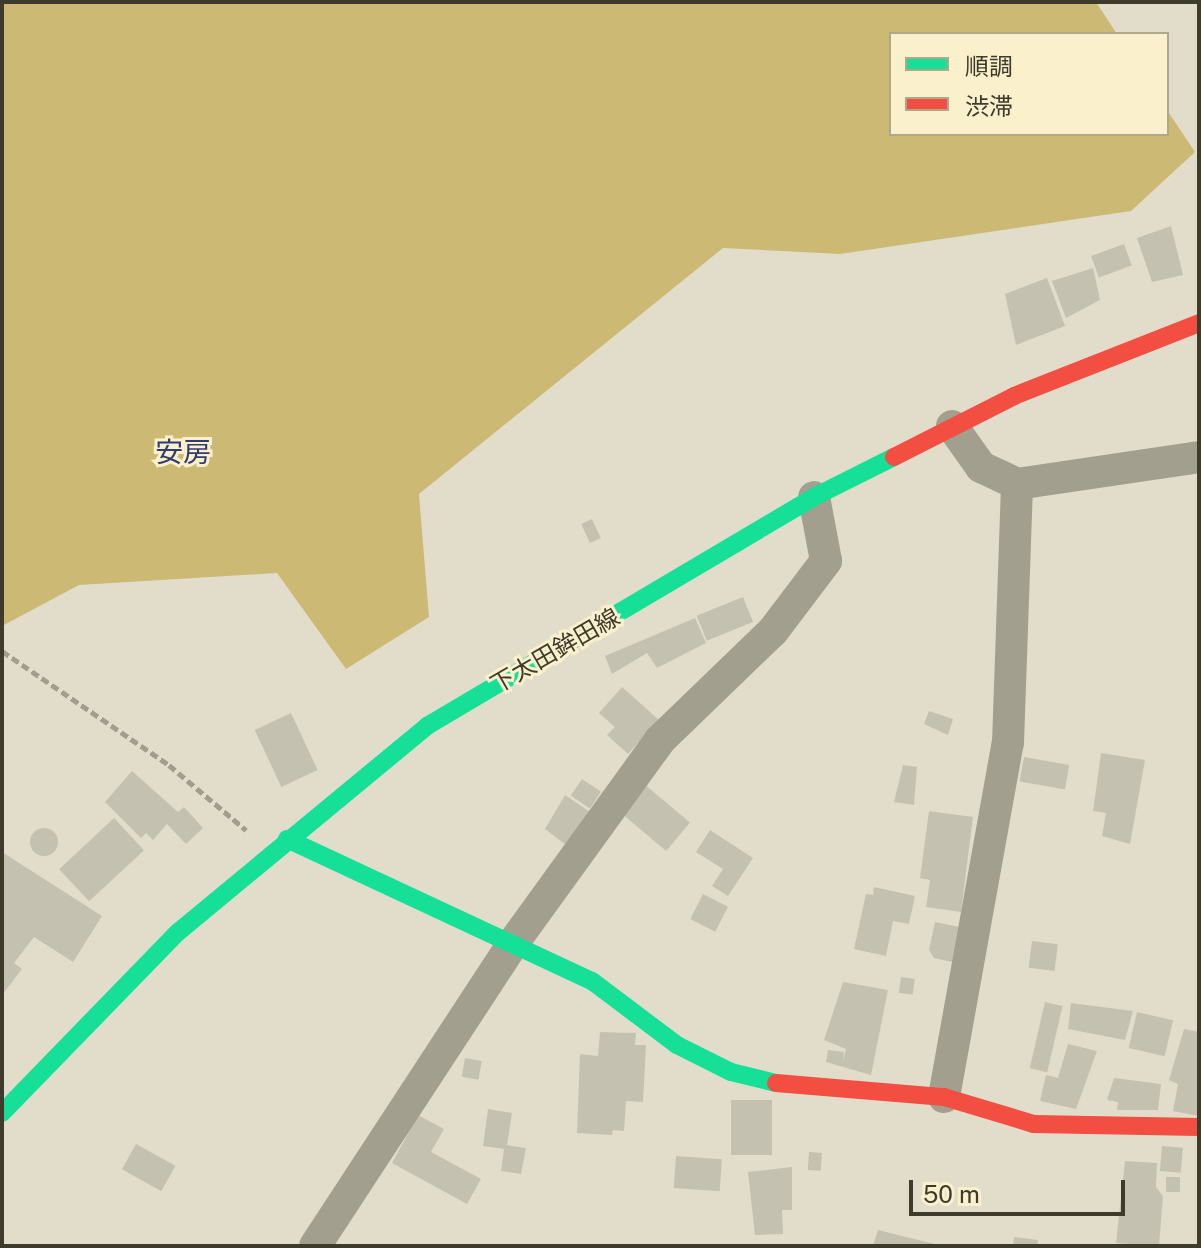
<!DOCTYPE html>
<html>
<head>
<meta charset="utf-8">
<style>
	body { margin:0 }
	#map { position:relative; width:1201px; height:1248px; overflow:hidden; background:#e2ddca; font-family:"Public Sans","Noto Sans JP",sans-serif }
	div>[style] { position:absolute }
	.forest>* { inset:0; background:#ccba74 }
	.building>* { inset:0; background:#c5c1b1; transform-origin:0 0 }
	.round { border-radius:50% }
	.path>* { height:5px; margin-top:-2.5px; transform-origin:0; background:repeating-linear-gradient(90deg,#a19e90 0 8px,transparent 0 12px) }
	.street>* { height:32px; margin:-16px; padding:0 16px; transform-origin:16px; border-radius:16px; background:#a39f8f }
	.fast>* { height:18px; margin:-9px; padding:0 9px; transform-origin:9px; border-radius:9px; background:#16e098 }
	.jam>* { height:18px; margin:-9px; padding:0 9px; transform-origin:9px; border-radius:9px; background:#f24e42 }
	span { translate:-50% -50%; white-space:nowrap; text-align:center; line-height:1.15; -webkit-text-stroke:6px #faf0cc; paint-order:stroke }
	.street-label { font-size:24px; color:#3e3a2c }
	.quarter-label { font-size:28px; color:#323a75 }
	.frame { position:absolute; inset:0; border:4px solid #3e3a2c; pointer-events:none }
	.legend { position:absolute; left:889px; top:32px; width:280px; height:104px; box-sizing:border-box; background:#faf0cc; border:2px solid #afa78c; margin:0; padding:10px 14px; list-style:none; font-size:24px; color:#3e3a2c }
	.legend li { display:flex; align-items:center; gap:16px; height:40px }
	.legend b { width:40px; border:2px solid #afa78c }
	.scale { position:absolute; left:909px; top:1180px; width:216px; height:36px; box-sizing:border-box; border:4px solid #3e3a2c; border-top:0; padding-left:10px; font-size:24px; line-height:28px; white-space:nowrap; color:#3e3a2c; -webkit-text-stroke:6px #faf0cc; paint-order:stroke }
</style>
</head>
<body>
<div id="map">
	<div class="forest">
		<i style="clip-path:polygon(2px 2px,1096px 2px,1117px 34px,891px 34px,891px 134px,1167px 134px,1167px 110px,1195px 152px,1131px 211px,840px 254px,723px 248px,419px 494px,429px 617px,346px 669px,277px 573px,79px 585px,2px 626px)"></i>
	</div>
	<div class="building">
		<i style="clip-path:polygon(1171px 226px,1183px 275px,1152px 282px,1137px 238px)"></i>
		<i style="left:1124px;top:244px;width:23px;height:35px;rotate:70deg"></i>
		<i style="clip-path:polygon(1093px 268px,1100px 300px,1066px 318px,1052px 281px)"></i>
		<i style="clip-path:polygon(1047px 278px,1065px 326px,1016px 345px,1005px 294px)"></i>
		<i style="left:592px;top:519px;width:21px;height:12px;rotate:65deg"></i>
		<i style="left:743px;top:597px;width:27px;height:50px;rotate:68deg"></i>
		<i style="clip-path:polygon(695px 618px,706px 643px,657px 668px,647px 653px,612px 674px,605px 656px)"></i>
		<i style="clip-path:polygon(622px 687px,659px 720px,628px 754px,607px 735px,615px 727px,599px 713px)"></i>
		<i style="clip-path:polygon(929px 711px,953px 719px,948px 735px,924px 724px)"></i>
		<i style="left:291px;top:713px;width:63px;height:40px;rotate:65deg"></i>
		<i style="clip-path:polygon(1101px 753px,1145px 760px,1130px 844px,1102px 836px,1106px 813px,1093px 811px)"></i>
		<i style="left:1024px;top:757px;width:46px;height:25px;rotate:10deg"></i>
		<i style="clip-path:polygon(903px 765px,917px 767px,914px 805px,894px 802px)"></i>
		<i style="clip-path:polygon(132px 771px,178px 812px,184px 807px,203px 828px,186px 844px,167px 824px,153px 840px,146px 833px,141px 838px,105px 802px)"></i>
		<i style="left:582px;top:779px;width:23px;height:20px;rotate:34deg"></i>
		<i style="left:644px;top:784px;width:60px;height:37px;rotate:40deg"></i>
		<i style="clip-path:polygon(565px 795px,590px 812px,566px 845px,545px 829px)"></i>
		<i style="clip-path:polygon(929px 811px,973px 817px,961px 912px,926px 907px,930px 880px,920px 878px)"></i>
		<i style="left:114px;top:818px;width:44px;height:75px;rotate:47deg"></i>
		<i class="round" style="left:30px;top:828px;width:28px;height:28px"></i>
		<i style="clip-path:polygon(710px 830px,753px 858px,728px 896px,712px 886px,723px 869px,696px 852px)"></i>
		<i style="clip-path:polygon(2px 852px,102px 916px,73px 962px,34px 937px,14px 963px,22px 969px,2px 995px)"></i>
		<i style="clip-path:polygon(874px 887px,915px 896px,909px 924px,893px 921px,886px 956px,854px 949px,866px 894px,873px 895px)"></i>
		<i style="left:703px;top:894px;width:28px;height:28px;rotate:27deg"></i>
		<i style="clip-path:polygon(935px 922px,965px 928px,957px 963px,934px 958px,929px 950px)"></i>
		<i style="left:1032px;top:941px;width:26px;height:27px;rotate:7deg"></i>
		<i style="left:901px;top:977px;width:14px;height:16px;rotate:8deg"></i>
		<i style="clip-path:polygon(843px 982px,888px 990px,871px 1075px,826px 1062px,828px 1050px,844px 1052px,843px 1062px,846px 1049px,824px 1040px)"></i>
		<i style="left:1045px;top:1002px;width:18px;height:68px;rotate:13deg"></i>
		<i style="clip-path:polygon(1071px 1003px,1133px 1011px,1125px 1040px,1068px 1029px)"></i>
		<i style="left:1137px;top:1012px;width:37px;height:37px;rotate:13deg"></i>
		<i style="clip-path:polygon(1184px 1029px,1199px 1032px,1199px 1116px,1173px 1111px,1178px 1084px,1169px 1080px)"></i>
		<i style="clip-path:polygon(600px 1032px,636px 1033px,635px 1045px,646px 1045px,643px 1102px,626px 1101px,624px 1131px,613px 1130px,612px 1135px,577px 1133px,580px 1054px,598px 1056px)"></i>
		<i style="clip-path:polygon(1068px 1044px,1097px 1051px,1076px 1109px,1040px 1101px,1046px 1075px,1058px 1078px)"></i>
		<i style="left:465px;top:1058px;width:17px;height:19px;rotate:10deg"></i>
		<i style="clip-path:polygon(1114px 1078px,1161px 1084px,1158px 1110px,1117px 1110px,1118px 1102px,1107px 1100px)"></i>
		<i style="left:731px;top:1100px;width:41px;height:55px"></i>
		<i style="clip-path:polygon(488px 1109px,512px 1113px,507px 1145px,526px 1148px,521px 1174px,501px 1171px,504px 1149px,483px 1146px)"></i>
		<i style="clip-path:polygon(418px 1115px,444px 1129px,431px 1152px,481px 1179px,467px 1204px,392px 1163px)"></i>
		<i style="left:136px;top:1144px;width:45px;height:29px;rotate:29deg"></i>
		<i style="left:1162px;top:1146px;width:21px;height:25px;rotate:5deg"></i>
		<i style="left:809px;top:1152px;width:13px;height:18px;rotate:4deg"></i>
		<i style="left:676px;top:1156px;width:46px;height:32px;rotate:4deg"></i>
		<i style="clip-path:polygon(1125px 1161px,1157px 1163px,1156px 1187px,1163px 1196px,1159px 1246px,1116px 1243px)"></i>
		<i style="clip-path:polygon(792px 1167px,792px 1210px,782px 1210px,783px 1234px,755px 1235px,748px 1172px)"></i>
		<i style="left:1166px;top:1177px;width:14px;height:15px"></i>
		<i style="clip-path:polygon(878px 1230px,939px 1245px,939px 1246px,873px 1246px)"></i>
		<i style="clip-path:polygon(1014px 1237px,1038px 1240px,1037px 1246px,1013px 1246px)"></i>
	</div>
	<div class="path">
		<i style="left:2px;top:651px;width:202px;rotate:34.3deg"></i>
		<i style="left:169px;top:765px;width:101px;rotate:40.2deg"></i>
	</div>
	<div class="street">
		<i style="left:952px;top:426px;width:50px;rotate:54.7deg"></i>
		<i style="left:981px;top:467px;width:40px;rotate:25deg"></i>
		<i style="left:1017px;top:484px;width:184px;rotate:-8.4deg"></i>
		<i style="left:944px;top:1097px;width:360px;rotate:-79.8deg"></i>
		<i style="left:1008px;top:743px;width:259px;rotate:-88deg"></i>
		<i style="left:315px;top:1246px;width:358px;rotate:-56.8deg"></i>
		<i style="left:511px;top:946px;width:254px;rotate:-54.1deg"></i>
		<i style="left:660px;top:740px;width:157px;rotate:-44deg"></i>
		<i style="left:773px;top:631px;width:88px;rotate:-52.9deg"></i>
		<i style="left:826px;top:561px;width:65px;rotate:-100.6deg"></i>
	</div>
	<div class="fast">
		<i style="left:287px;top:839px;width:336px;rotate:25deg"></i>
		<i style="left:592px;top:981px;width:106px;rotate:37deg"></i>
		<i style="left:677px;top:1045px;width:60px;rotate:26.6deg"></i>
		<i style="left:731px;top:1072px;width:46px;rotate:13.7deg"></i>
		<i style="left:2px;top:1113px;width:251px;rotate:-45.8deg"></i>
		<i style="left:177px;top:933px;width:325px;rotate:-39.6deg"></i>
		<i style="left:427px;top:726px;width:450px;rotate:-30.6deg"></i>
		<i style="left:814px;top:497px;width:89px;rotate:-26.6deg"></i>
	</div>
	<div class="jam">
		<i style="left:894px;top:457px;width:135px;rotate:-26.9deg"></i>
		<i style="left:1014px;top:396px;width:199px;rotate:-21.5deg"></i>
		<i style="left:776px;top:1083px;width:169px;rotate:4.8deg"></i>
		<i style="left:944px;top:1097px;width:94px;rotate:16.7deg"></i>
		<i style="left:1034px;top:1124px;width:165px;rotate:1deg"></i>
	</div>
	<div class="street-label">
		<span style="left:555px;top:651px;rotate:-30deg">下太田鉾田線</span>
	</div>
	<div class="quarter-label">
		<span style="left:183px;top:452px">安房</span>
	</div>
	<div class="frame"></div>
	<ul class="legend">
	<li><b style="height:10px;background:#16e098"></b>順調</li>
	<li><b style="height:10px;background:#f24e42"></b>渋滞</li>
	</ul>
	<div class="scale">50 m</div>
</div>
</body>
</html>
